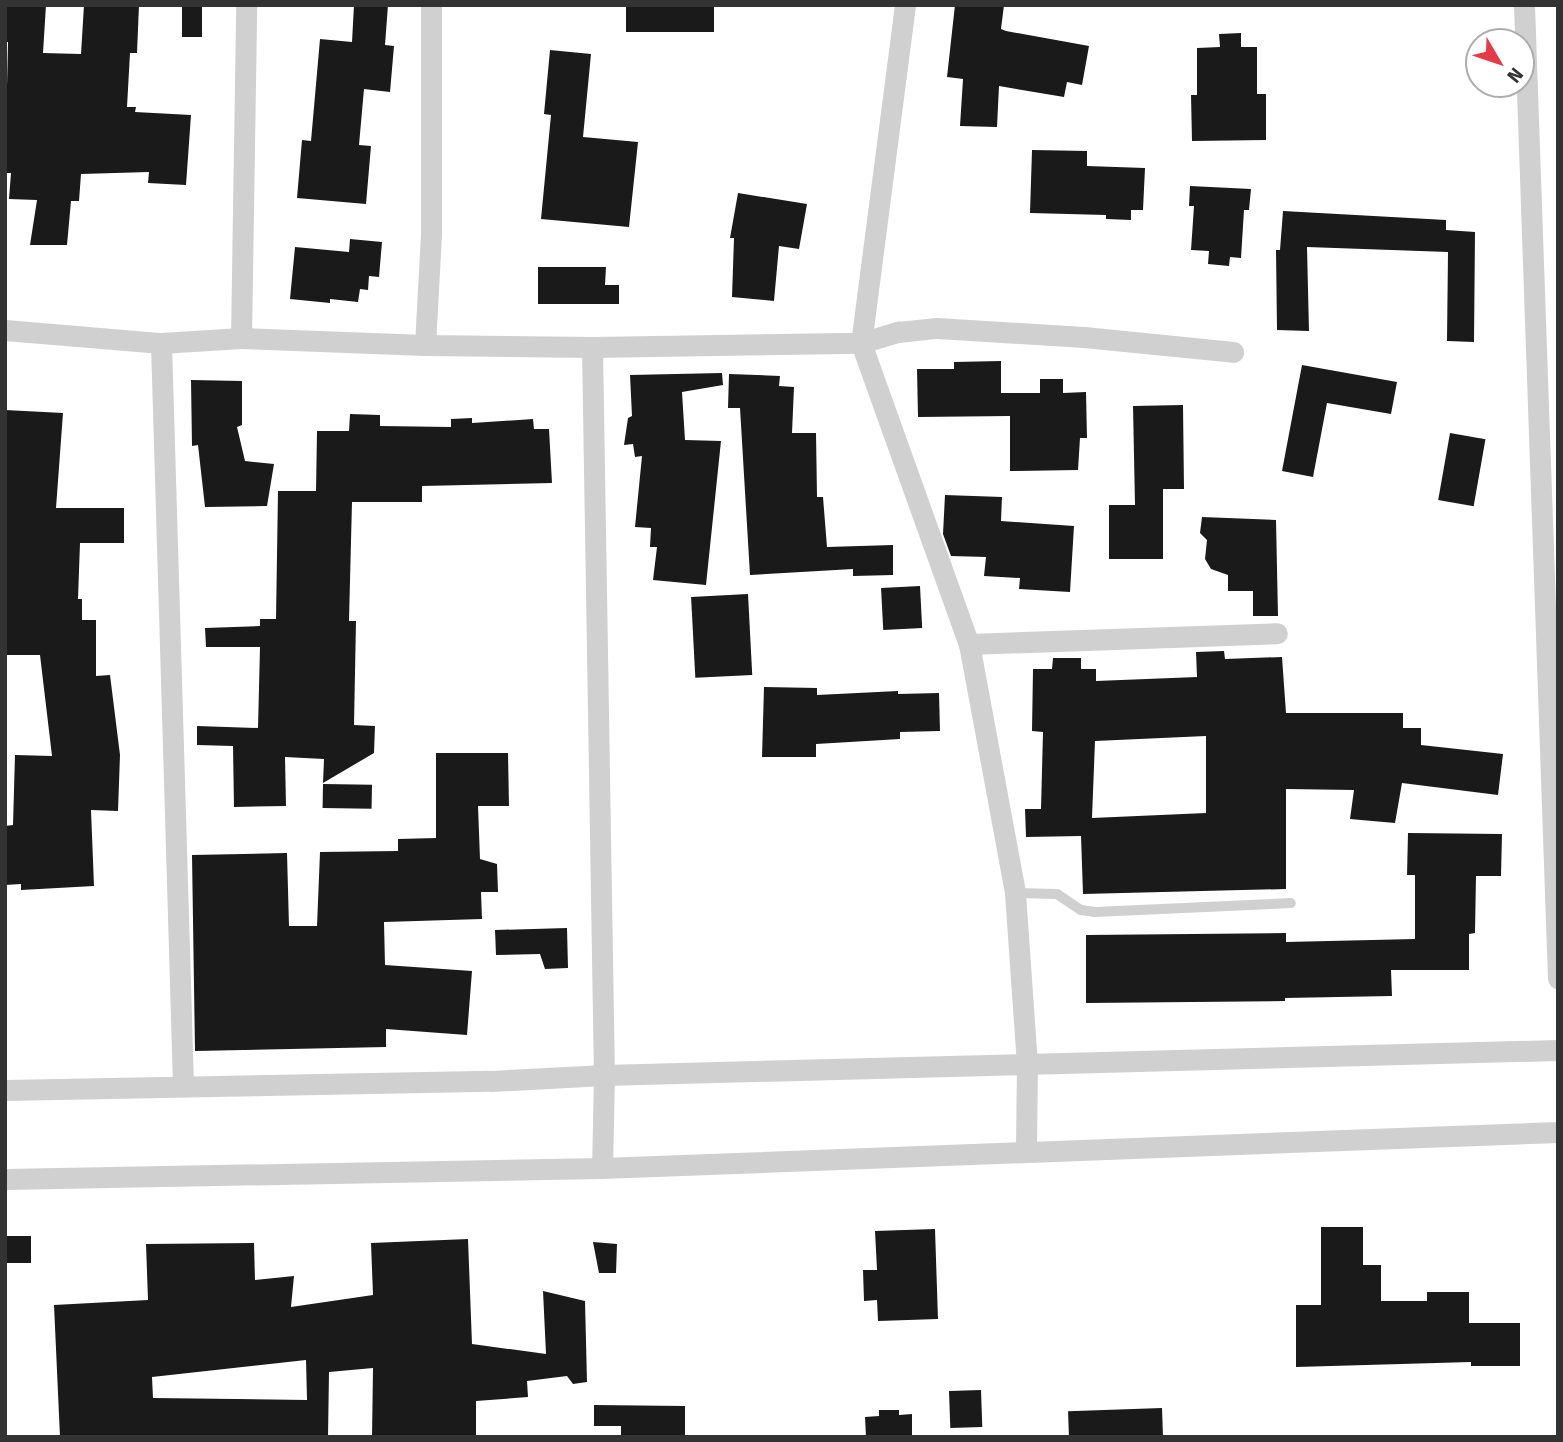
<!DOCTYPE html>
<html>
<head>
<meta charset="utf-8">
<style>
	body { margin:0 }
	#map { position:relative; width:1563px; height:1442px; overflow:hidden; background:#fff; font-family:"Fira Sans",sans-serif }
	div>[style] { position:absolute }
	.building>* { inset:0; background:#1a1a1a; transform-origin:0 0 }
	.lane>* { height:10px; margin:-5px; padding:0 5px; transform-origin:5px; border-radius:5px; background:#d0d0d0 }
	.street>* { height:21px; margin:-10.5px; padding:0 10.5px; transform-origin:10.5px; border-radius:10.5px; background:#d0d0d0 }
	span { translate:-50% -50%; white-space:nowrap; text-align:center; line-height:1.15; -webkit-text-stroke:7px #fff; paint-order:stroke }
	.frame { position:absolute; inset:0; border:7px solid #333; pointer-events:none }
	.north { position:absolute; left:1465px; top:28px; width:70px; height:70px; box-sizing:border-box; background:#fff; border:2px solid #adadad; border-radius:50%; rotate:129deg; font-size:19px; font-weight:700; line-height:28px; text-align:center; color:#333 }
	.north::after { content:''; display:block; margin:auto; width:24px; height:32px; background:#e63946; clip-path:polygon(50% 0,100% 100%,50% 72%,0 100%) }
</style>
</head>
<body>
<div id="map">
	<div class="building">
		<i style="clip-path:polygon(5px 5px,46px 5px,43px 53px,81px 54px,84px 5px,139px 5px,137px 53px,130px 53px,127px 107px,136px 107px,135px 112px,191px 115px,186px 185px,148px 183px,149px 172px,81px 174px,79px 201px,71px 201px,67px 245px,30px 245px,37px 200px,9px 199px,11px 173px,5px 173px,8px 42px,5px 42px)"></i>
		<i style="left:182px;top:5px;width:20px;height:32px"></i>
		<i style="clip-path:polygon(354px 5px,388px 5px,385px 45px,394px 46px,390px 92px,364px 89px,359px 145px,371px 146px,366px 204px,297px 198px,302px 140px,311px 141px,320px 39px,352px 42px)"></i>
		<i style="left:626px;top:5px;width:88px;height:27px"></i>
		<i style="clip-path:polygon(955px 5px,1004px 5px,1001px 29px,1006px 31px,1089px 46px,1082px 85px,1067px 82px,1064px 97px,999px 86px,997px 127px,960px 126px,963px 79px,947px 77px)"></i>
		<i style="clip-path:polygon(1241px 33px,1241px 47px,1257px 47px,1257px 94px,1266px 94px,1266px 140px,1192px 141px,1191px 95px,1197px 95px,1197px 48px,1220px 47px,1219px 34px)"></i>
		<i style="clip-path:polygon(550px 50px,591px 54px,583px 137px,638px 142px,629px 227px,541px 219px,551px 115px,544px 114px)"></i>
		<i style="clip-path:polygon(1032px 150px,1087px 151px,1087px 166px,1145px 168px,1143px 210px,1131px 210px,1131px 220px,1106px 219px,1106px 215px,1030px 213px)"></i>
		<i style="clip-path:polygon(1190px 186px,1251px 189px,1249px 210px,1244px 210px,1241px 258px,1230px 257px,1229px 266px,1208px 264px,1209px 251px,1191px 250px,1194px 206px,1189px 206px)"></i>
		<i style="clip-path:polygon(738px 193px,807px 204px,799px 249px,779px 246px,774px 301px,732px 297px,734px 238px,730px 238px)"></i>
		<i style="clip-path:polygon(1283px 211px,1446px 220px,1446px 230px,1475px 232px,1474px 342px,1447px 341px,1448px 252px,1307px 247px,1309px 331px,1277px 330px,1276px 250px,1280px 250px)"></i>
		<i style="clip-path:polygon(350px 239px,382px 242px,379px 277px,369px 276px,368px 290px,360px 289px,358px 302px,330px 299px,330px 303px,290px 299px,295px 247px,349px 252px)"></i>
		<i style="clip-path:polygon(538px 267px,606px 267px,605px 285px,619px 285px,619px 304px,538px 304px)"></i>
		<i style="clip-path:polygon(1001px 361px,1001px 393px,1040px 393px,1040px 379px,1063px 379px,1063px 393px,1086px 392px,1087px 438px,1080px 438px,1078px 470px,1010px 471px,1010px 416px,918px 417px,917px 369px,954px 369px,954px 362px)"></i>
		<i style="clip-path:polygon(1302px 365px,1397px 382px,1391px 414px,1327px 403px,1313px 477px,1282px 471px)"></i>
		<i style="clip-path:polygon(722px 373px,723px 385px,682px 392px,685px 440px,721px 441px,706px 585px,653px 580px,657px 547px,650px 547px,651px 528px,635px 527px,642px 456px,635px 457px,633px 444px,624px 445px,628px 418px,632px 416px,630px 375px)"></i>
		<i style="clip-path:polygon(729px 374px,780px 376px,779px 386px,794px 387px,792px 433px,816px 433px,817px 497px,823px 497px,827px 547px,893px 545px,893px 575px,853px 576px,853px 569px,750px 575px,740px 408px,728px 408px)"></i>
		<i style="clip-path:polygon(191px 380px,242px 381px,242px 425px,237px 427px,245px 461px,274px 464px,267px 506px,205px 507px,198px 445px,192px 446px)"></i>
		<i style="clip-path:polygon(1183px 405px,1184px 489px,1163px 489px,1163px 559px,1109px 559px,1109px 505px,1135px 505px,1133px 406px)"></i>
		<i style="clip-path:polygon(5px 410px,63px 413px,56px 508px,124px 508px,124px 543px,80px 543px,78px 599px,82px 599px,82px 620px,96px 620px,96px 676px,110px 675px,120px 755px,118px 811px,91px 810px,94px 886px,21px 890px,21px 884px,5px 885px,5px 826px,13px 825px,15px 755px,52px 756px,40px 655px,5px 655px)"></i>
		<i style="clip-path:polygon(350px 414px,380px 415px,380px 426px,451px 427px,451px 419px,472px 418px,472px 423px,533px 419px,534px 429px,549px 429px,552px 483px,422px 486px,422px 502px,352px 502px,349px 621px,356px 621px,354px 725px,375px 726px,374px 753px,323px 783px,324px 759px,285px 757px,286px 806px,234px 807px,233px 746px,197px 745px,197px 726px,258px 728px,260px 647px,206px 647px,205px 628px,260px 626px,260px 619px,276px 619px,278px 491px,316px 491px,317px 431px,349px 431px)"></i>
		<i style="left:1450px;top:433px;width:36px;height:68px;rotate:10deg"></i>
		<i style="clip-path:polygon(945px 495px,1002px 497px,1001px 521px,1074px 526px,1070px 592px,1019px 589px,1020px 578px,984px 576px,986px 557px,951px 556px,943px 534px)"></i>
		<i style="clip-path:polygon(1202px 517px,1276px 520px,1278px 616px,1253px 616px,1253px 591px,1228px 591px,1228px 575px,1211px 569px,1205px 559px,1207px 540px,1200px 533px)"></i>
		<i style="left:920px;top:586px;width:42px;height:39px;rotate:87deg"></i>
		<i style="left:748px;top:594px;width:81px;height:57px;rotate:87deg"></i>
		<i style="clip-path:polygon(evenodd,1224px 651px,1225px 659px,1282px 657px,1286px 713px,1403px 713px,1403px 728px,1421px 728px,1421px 745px,1503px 754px,1498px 795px,1402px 783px,1395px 823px,1350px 819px,1354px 790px,1286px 789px,1286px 889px,1083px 894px,1081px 836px,1026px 837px,1025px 809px,1041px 809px,1043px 732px,1032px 731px,1033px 669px,1052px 669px,1053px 658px,1081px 658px,1081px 669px,1096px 669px,1096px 681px,1197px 677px,1196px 652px,1224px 651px,1206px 736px,1206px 813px,1092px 818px,1095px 741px,1206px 736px)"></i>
		<i style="clip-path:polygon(764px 687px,817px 688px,817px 695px,898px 691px,898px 694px,939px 693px,940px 731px,900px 732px,900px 739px,816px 744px,816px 757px,762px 757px)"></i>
		<i style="clip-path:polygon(436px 753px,508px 753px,509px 806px,478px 806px,480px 859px,497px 864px,498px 892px,481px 892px,482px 919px,384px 922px,385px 965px,472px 971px,467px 1035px,386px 1029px,386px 1047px,195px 1051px,192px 855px,287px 853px,289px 926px,317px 926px,320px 852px,398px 851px,398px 839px,436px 838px)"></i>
		<i style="left:323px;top:784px;width:49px;height:24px;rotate:1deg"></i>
		<i style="clip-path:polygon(1408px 833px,1502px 834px,1501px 876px,1476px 876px,1475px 933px,1469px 934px,1469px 970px,1391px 970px,1392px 996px,1285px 998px,1285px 1001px,1086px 1003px,1086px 935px,1286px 933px,1286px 942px,1415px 939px,1415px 875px,1407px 875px)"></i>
		<i style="clip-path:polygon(567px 928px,568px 968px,545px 969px,540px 954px,496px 955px,495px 930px)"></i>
		<i style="clip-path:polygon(1321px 1227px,1363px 1227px,1363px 1265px,1381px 1265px,1381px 1301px,1427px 1301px,1427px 1292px,1469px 1292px,1469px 1323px,1520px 1323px,1520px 1366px,1471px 1366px,1471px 1362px,1296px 1367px,1296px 1305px,1321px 1305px)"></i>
		<i style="clip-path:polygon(935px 1229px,938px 1319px,878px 1321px,877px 1300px,864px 1301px,863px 1270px,877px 1270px,875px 1231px)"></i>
		<i style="left:5px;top:1236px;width:26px;height:27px"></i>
		<i style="clip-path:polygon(evenodd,468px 1239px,472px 1344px,546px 1354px,543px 1291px,585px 1301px,587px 1382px,573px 1384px,567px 1376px,527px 1381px,528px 1397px,476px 1401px,476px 1437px,372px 1437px,373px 1368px,329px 1372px,328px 1437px,60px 1437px,54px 1305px,148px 1300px,146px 1244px,254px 1243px,255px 1280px,294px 1276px,291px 1307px,373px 1295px,371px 1243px,468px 1239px,306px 1360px,307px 1400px,153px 1398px,152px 1377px,306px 1360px)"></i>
		<i style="clip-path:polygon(593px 1242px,617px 1244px,616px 1273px,599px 1273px)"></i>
		<i style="left:981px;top:1390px;width:37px;height:32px;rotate:88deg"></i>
		<i style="clip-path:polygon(594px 1405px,685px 1406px,685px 1437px,621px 1437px,621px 1426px,594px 1426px)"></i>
		<i style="left:1162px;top:1408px;width:29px;height:94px;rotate:88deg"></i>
		<i style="clip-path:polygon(879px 1410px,899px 1410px,899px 1415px,912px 1414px,912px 1437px,866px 1437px,865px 1417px,879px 1416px)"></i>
	</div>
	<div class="lane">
		<i style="left:1015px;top:893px;width:42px;rotate:1.4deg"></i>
		<i style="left:1057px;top:894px;width:29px;rotate:34deg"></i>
		<i style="left:1081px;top:910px;width:14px;rotate:8deg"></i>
		<i style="left:1095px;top:912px;width:196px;rotate:-2.6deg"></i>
	</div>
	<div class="street">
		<i style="left:905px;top:5px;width:341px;rotate:97.4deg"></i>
		<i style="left:861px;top:343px;width:320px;rotate:70.3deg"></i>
		<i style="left:969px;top:644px;width:253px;rotate:79.5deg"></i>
		<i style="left:1015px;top:893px;width:171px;rotate:86deg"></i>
		<i style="left:1027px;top:1064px;width:87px;rotate:90.7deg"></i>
		<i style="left:1524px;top:5px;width:974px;rotate:88deg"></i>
		<i style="left:5px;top:330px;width:157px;rotate:4.8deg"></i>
		<i style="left:161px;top:343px;width:80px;rotate:-3.6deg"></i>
		<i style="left:241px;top:338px;width:184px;rotate:2.2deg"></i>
		<i style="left:425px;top:345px;width:167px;rotate:0.7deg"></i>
		<i style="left:592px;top:347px;width:269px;rotate:-0.9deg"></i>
		<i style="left:861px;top:343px;width:39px;rotate:-17deg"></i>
		<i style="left:898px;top:332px;width:39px;rotate:-6deg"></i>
		<i style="left:937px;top:328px;width:147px;rotate:3.5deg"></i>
		<i style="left:1084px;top:337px;width:150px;rotate:5.7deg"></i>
		<i style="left:241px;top:338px;width:333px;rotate:-89.1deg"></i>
		<i style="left:161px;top:343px;width:743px;rotate:88.3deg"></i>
		<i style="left:425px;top:345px;width:112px;rotate:-86.9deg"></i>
		<i style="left:431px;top:233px;width:228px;rotate:-90deg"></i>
		<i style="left:592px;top:347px;width:728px;rotate:89.06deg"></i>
		<i style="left:604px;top:1075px;width:93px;rotate:91.2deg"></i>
		<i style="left:969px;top:644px;width:308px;rotate:-2deg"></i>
		<i style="left:5px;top:1090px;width:486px;rotate:-1.1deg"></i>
		<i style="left:491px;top:1081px;width:113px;rotate:-3deg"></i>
		<i style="left:604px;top:1075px;width:954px;rotate:-1.5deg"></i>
		<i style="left:5px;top:1179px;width:597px;rotate:-1.06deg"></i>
		<i style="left:602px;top:1168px;width:957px;rotate:-2.16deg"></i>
	</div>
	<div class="frame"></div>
	<div class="north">N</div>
</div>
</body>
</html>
